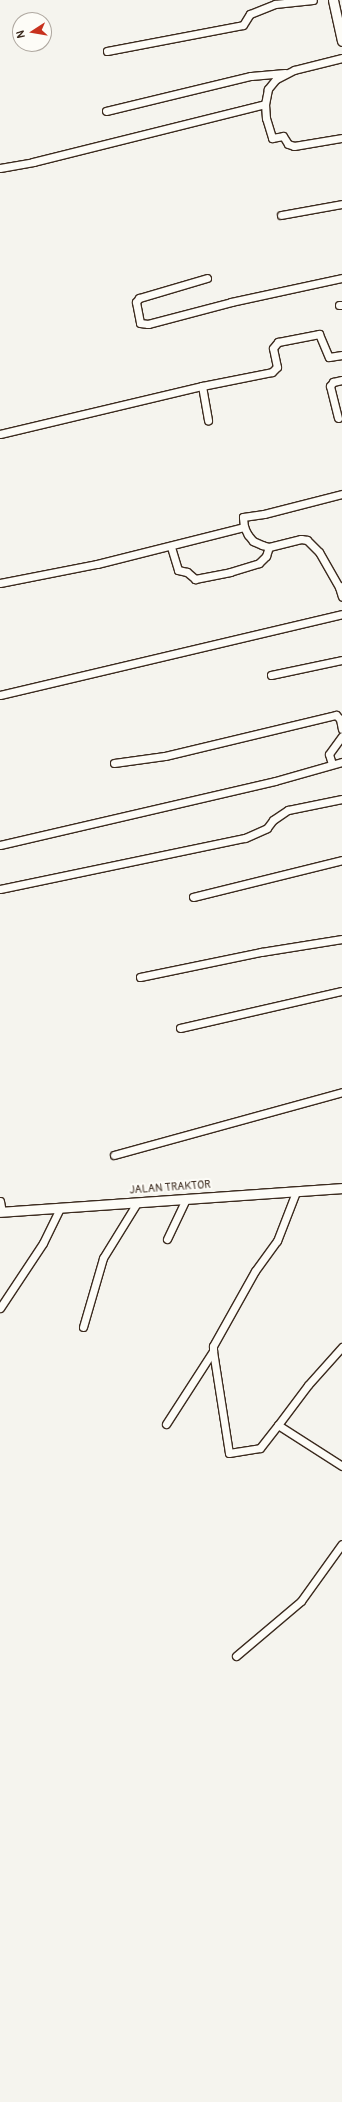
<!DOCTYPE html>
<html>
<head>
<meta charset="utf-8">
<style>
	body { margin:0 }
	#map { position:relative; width:342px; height:2102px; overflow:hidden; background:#f5f4ee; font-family:Pangolin,sans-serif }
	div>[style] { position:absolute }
	.roads { filter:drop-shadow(1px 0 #3b2a1e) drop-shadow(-1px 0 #3b2a1e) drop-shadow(0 1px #3b2a1e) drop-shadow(0 -1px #3b2a1e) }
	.minor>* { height:7px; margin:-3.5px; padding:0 3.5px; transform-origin:3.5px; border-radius:3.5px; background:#fdfcf7 }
	.tertiary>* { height:9px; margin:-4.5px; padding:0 4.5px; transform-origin:4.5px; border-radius:4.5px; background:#fdfcf7 }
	span { translate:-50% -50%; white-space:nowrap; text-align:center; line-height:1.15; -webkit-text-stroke:4px #fdfcf7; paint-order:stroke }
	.street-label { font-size:11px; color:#3b2a1e }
	.north { position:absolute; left:12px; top:12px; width:40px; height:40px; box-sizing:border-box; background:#fdfcf7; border:1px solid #afa8a0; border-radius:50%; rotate:258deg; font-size:11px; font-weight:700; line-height:16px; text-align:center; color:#3b2a1e }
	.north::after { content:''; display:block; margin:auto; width:14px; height:18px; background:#c8321e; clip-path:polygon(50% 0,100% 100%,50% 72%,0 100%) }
</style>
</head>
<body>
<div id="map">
	<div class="roads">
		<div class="minor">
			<i style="left:107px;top:51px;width:138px;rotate:-10.8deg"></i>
			<i style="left:243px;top:25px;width:13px;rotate:-58deg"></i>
			<i style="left:250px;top:14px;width:27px;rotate:-22deg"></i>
			<i style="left:275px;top:4px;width:38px;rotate:-6deg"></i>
			<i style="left:342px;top:58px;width:49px;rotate:166deg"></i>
			<i style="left:294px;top:70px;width:20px;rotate:153deg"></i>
			<i style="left:276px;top:79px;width:13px;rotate:129deg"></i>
			<i style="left:268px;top:89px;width:15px;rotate:101deg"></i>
			<i style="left:265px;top:104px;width:14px;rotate:86deg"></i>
			<i style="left:266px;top:118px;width:21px;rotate:73deg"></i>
			<i style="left:272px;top:138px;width:11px;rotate:-10deg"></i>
			<i style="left:283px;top:136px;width:9px;rotate:58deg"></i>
			<i style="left:288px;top:144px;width:6px;rotate:18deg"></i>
			<i style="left:294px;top:146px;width:49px;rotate:-9.5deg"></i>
			<i style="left:106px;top:111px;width:149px;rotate:-13.6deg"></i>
			<i style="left:251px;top:76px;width:34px;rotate:-5deg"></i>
			<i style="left:0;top:168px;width:34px;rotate:-10deg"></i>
			<i style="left:33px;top:162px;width:239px;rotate:-14deg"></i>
			<i style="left:281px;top:215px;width:62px;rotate:-10.2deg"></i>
			<i style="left:207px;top:278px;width:71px;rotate:163.6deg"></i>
			<i style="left:139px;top:298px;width:5px;rotate:127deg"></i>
			<i style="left:136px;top:302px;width:21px;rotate:79deg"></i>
			<i style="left:140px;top:323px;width:8px;rotate:7deg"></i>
			<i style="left:148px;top:324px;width:86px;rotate:-14.8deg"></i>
			<i style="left:231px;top:302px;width:114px;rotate:-12.2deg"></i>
			<i style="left:339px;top:305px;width:3px"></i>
			<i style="left:202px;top:386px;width:35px;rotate:80deg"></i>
			<i style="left:338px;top:418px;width:33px;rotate:-104deg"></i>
			<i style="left:330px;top:386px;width:5px;rotate:-53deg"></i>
			<i style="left:333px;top:382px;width:9px;rotate:-13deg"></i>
			<i style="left:0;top:434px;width:208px;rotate:-13.4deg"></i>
			<i style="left:202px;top:386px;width:71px;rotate:-11.3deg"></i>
			<i style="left:272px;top:372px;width:7px;rotate:-45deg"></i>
			<i style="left:277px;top:367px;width:19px;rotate:-102deg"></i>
			<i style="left:273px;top:348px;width:8px;rotate:-50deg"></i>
			<i style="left:278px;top:342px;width:42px;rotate:-11deg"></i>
			<i style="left:319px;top:334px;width:25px;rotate:67deg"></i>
			<i style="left:329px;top:357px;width:13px;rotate:-9deg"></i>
			<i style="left:171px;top:547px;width:24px;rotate:73deg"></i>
			<i style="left:178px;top:570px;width:9px;rotate:13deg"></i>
			<i style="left:187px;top:572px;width:11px;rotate:41deg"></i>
			<i style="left:195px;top:579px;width:36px;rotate:-11deg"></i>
			<i style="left:230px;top:572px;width:30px;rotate:-17deg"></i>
			<i style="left:259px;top:563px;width:10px;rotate:-45deg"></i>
			<i style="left:266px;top:556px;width:9px;rotate:-72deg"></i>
			<i style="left:0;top:583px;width:99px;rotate:-11.1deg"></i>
			<i style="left:97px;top:564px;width:152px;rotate:-14.1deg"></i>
			<i style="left:342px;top:586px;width:3px;rotate:162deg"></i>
			<i style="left:339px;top:587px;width:10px;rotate:73deg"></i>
			<i style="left:339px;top:587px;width:40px;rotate:-119.7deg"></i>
			<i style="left:319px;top:552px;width:17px;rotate:-135deg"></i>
			<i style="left:307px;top:540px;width:6px;rotate:-171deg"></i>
			<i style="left:301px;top:539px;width:33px;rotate:166deg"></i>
			<i style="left:269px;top:547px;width:7px;rotate:-164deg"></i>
			<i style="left:262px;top:545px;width:10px;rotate:-156deg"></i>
			<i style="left:253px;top:541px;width:8px;rotate:-130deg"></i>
			<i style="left:248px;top:535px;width:9px;rotate:-117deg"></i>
			<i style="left:244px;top:527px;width:10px;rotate:-96deg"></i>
			<i style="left:243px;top:517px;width:21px;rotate:-8deg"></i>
			<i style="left:264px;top:514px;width:81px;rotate:-14.4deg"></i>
			<i style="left:271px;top:675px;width:73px;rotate:-11.9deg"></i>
			<i style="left:0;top:695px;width:351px;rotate:-13.3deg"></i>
			<i style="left:114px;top:763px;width:51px;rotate:-7.8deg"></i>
			<i style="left:165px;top:756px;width:176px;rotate:-13.5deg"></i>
			<i style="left:336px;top:715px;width:6px;rotate:45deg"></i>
			<i style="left:340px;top:719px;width:10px;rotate:79deg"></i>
			<i style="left:332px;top:764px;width:10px;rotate:-107deg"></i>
			<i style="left:329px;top:754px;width:22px;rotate:-54deg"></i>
			<i style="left:0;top:845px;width:282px;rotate:-13.1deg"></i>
			<i style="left:275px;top:781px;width:70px;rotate:-15.8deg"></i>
			<i style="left:0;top:889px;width:250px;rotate:-11.8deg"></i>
			<i style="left:245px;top:838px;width:24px;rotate:-24deg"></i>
			<i style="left:267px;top:828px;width:10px;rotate:-53deg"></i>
			<i style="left:273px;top:820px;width:18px;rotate:-34deg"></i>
			<i style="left:288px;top:810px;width:55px;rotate:-11.5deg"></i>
			<i style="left:193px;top:897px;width:154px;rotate:-13.9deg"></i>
			<i style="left:140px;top:977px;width:124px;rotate:-11.7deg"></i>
			<i style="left:261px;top:952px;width:82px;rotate:-9.1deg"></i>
			<i style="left:180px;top:1028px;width:166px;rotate:-12.9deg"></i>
			<i style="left:114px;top:1155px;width:237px;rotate:-15.4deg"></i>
			<i style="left:0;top:1201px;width:11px;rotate:80deg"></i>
			<i style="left:167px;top:1239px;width:44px;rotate:-64.6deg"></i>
			<i style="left:0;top:1308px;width:78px;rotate:-56.5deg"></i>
			<i style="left:43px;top:1243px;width:39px;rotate:-64deg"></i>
			<i style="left:83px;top:1327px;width:72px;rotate:-73.8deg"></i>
			<i style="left:103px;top:1258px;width:65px;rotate:-58.3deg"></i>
			<i style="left:213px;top:1351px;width:103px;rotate:81.1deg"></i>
			<i style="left:229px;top:1453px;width:31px;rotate:-9deg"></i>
			<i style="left:260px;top:1448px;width:29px;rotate:-52deg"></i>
			<i style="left:278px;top:1425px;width:76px;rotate:32.6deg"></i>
			<i style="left:166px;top:1424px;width:87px;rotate:-57.2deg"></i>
			<i style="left:213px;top:1351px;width:5px;rotate:-90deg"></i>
			<i style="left:213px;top:1346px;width:86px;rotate:-60.8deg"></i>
			<i style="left:255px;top:1271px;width:37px;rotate:-54deg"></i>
			<i style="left:277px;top:1241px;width:53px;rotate:-68.8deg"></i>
			<i style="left:278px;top:1425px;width:50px;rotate:-53.1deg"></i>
			<i style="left:308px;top:1385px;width:51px;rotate:-48.2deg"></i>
			<i style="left:236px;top:1656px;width:85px;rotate:-40.2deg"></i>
			<i style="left:301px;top:1601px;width:70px;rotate:-54.3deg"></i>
		</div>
		<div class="tertiary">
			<i style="left:333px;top:0;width:42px;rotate:77.6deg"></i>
			<i style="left:0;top:1212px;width:343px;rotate:-4deg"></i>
		</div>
	</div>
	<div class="street-label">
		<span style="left:170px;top:1188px;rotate:-4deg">JALAN TRAKTOR</span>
	</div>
	<div class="north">N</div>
</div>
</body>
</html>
